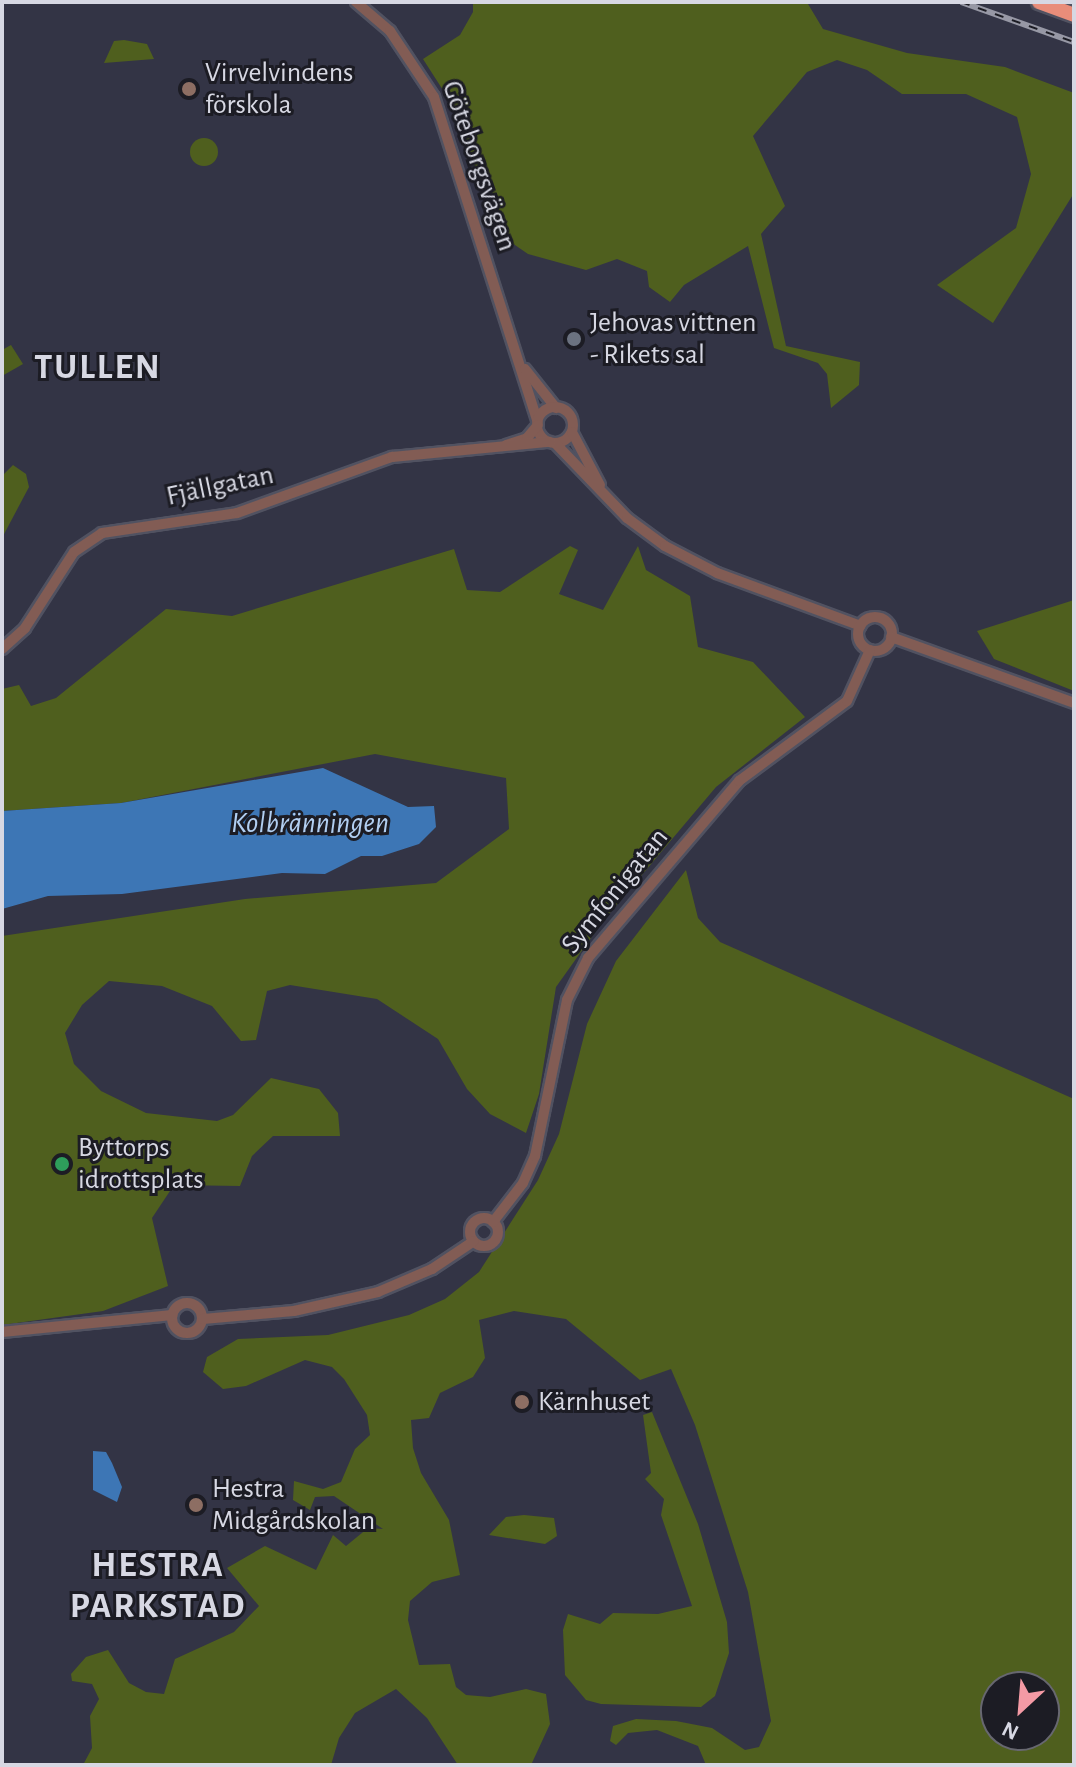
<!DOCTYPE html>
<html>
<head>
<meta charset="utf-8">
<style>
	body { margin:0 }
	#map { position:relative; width:1076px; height:1767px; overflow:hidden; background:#333445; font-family:"Alegreya Sans",sans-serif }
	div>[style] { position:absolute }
	.green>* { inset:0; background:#4f5f1e }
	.round { border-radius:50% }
	.water>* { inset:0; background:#3d76b5 }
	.roads { filter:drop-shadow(2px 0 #515261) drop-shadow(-2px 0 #515261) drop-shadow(0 2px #515261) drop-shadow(0 -2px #515261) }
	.tertiary>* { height:10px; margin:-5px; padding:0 5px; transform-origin:5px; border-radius:5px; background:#825c54 }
	.tertiary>.ring { margin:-5px; padding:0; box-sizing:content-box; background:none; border:10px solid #825c54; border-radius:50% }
	.motorway>* { height:14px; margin:-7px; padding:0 7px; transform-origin:7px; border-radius:7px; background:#e98d7a }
	.rail>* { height:6px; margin-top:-3px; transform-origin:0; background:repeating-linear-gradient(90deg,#1c1c24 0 9px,#9798a5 0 18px); box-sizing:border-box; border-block:2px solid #9798a5 }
	.dots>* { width:22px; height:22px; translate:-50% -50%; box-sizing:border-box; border:4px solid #1c1c24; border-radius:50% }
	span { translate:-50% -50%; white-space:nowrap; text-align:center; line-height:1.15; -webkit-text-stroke:6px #1c1c24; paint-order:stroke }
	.poi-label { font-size:28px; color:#d7d8e3 }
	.left { translate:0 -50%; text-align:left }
	.street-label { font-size:28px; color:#d7d8e3 }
	.water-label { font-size:30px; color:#b1cef1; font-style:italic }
	.district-label { font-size:36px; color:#d7d8e3; font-weight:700; letter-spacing:2px }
	.frame { position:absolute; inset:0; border:4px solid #d7d8e3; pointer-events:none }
	.north { position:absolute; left:980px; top:1671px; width:80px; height:80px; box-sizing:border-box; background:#1c1c24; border:2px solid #676770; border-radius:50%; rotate:206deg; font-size:22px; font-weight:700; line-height:32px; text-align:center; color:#d7d8e3 }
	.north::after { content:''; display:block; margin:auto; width:28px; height:36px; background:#f49aa5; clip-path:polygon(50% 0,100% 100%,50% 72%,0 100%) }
</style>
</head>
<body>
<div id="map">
	<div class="green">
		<i style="clip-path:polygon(473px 2px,808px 4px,823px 29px,907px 53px,1005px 67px,1074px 93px,1074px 193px,993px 323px,937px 285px,1016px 228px,1031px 174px,1017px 117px,966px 94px,902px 94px,867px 70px,837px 60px,807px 72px,753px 136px,785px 206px,761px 234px,786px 346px,860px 362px,859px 385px,831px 408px,827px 374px,818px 363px,774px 348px,748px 246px,684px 285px,670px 302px,649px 287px,647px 271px,617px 259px,586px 270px,528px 254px,512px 243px,487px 204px,457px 112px,423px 59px,460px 35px,473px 12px)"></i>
		<i style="clip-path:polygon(124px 40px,147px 44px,154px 59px,104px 63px,114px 41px)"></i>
		<i class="round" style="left:190px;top:138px;width:28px;height:28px"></i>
		<i style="clip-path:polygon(11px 345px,23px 364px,2px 376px,2px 350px)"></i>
		<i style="clip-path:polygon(13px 465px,26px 474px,29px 487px,2px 538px,2px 476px)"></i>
		<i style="clip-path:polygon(570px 546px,578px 550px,559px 594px,603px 610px,638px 546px,646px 570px,690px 596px,698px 647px,753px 662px,805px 717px,716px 787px,603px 921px,556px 987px,539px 1094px,526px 1133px,490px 1114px,467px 1089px,438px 1039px,377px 999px,290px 985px,267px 991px,256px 1040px,241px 1041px,212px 1006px,162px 986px,109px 981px,82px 1005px,65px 1033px,74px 1064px,101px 1091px,146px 1113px,217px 1121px,233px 1115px,271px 1078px,319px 1089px,338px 1113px,340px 1136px,273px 1136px,252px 1156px,240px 1186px,174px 1185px,152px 1218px,168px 1286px,103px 1311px,2px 1325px,2px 936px,245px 899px,436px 883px,509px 829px,506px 778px,375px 754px,121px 803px,2px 811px,2px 689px,19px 685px,31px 706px,56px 698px,166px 609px,232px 616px,454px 549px,467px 590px,500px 592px)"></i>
		<i style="clip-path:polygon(1074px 600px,1074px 691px,994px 659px,977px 631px)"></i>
		<i style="clip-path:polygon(evenodd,686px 870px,698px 918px,720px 942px,1074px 1099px,1074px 1765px,706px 1765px,698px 1746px,657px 1730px,628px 1733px,616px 1745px,610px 1741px,613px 1726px,636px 1719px,676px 1721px,712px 1728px,745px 1750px,759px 1747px,771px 1721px,748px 1592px,695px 1425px,671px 1369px,640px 1380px,566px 1319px,514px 1311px,479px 1320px,485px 1358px,473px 1377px,440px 1393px,429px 1418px,411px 1420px,413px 1448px,421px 1473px,449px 1520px,460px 1575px,432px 1582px,410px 1601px,408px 1620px,419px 1665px,450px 1664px,456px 1687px,466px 1695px,490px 1697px,526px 1689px,546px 1694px,550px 1724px,531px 1765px,458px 1765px,427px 1718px,396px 1689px,355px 1713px,339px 1738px,331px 1765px,83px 1765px,92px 1748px,90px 1716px,99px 1699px,92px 1684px,72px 1681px,71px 1674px,86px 1657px,108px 1650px,129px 1683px,146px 1692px,164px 1694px,175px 1659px,234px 1632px,259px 1606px,227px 1568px,265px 1546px,316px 1570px,333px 1535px,346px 1546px,368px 1528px,383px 1529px,334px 1496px,315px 1497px,310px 1510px,293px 1500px,294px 1481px,323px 1489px,341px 1482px,355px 1449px,370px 1435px,367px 1415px,344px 1379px,332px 1367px,305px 1360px,246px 1386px,223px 1389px,203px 1372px,207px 1357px,238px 1339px,328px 1335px,409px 1315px,445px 1299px,479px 1272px,538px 1180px,559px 1134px,587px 1024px,616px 961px,686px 870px,996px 1687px,1044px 1687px,1044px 1735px,996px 1735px,996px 1687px)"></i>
		<i style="clip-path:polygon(652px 1412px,698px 1524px,727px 1622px,729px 1653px,715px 1696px,701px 1707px,601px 1704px,586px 1700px,565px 1675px,563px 1630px,568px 1614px,600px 1624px,613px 1613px,658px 1614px,692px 1606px,661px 1515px,664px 1499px,645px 1479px,651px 1473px,643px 1415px)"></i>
		<i style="clip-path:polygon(524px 1515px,554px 1518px,557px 1536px,545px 1544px,489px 1535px,506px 1517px)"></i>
	</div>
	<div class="water">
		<i style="clip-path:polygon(323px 768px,408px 807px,434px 806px,436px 827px,419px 844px,382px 856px,361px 856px,325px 874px,282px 873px,122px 894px,48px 896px,2px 909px,2px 811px,121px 803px)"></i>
		<i style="clip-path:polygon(93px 1451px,106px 1452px,112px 1463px,122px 1487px,117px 1502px,93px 1490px)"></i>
	</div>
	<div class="roads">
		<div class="tertiary">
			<i style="left:356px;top:2px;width:45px;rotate:40.5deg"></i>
			<i style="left:390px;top:31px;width:79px;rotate:56.3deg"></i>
			<i style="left:434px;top:97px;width:341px;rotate:72.3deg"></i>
			<i style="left:525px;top:369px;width:50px;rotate:51.5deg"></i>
			<i class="ring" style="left:537px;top:407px;width:26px;height:26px"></i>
			<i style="left:572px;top:432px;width:60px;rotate:62.2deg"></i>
			<i style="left:555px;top:443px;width:104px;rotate:46.2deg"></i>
			<i style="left:627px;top:518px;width:47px;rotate:36.4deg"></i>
			<i style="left:665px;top:546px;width:59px;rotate:27.4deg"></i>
			<i style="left:717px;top:573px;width:153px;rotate:20.2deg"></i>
			<i style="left:506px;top:445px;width:22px;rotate:-18deg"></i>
			<i style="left:527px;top:438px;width:17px;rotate:-50deg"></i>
			<i class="ring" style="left:858px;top:617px;width:24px;height:24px"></i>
			<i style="left:891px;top:637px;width:195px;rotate:19.8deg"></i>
			<i style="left:2px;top:649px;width:31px;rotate:-42deg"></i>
			<i style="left:25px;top:628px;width:90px;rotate:-57.2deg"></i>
			<i style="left:74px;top:552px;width:34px;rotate:-34deg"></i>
			<i style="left:102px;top:533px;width:136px;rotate:-8.4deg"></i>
			<i style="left:237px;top:513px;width:165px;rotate:-19.9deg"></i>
			<i style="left:392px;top:457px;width:158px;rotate:-5.5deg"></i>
			<i class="ring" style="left:470px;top:1218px;width:18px;height:18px"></i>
			<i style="left:493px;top:1222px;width:49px;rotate:-52.4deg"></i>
			<i style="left:523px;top:1183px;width:30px;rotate:-66deg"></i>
			<i style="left:535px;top:1156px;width:159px;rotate:-78.4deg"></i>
			<i style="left:567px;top:1000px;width:47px;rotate:-63.4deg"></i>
			<i style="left:588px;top:958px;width:233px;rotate:-49.5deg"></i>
			<i style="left:739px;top:781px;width:134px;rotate:-36.5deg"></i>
			<i style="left:847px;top:701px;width:56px;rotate:-65.7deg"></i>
			<i class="ring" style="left:172px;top:1303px;width:20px;height:20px"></i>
			<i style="left:203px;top:1319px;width:91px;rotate:-5deg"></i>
			<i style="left:294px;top:1311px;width:86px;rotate:-12.7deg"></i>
			<i style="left:378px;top:1292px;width:59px;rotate:-23.1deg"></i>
			<i style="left:432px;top:1269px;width:50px;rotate:-33.7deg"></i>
			<i style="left:2px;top:1332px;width:171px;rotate:-5.7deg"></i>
		</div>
		<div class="motorway">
			<i style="left:1039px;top:2px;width:37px;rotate:20deg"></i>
		</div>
	</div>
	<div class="rail">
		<i style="left:961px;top:2px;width:120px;rotate:19.5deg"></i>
	</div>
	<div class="dots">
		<i style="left:189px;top:89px;background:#8d6e63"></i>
		<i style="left:574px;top:339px;background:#6b7280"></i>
		<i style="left:62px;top:1164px;background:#2e9e5b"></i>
		<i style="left:522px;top:1402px;background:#8d6e63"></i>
		<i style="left:196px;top:1505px;background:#8d6e63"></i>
	</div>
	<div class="poi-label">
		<span class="left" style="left:205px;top:89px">Virvelvindens<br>förskola</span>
		<span class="left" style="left:590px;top:339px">Jehovas vittnen<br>- Rikets sal</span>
		<span class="left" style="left:78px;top:1164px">Byttorps<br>idrottsplats</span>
		<span class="left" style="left:538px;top:1402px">Kärnhuset</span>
		<span class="left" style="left:212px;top:1505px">Hestra<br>Midgårdskolan</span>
	</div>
	<div class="street-label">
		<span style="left:479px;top:166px;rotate:71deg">Göteborgsvägen</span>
		<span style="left:220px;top:486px;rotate:-12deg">Fjällgatan</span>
		<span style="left:615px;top:891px;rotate:-51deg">Symfonigatan</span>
	</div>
	<div class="water-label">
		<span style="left:310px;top:823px">Kolbränningen</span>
	</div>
	<div class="district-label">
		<span style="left:98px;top:368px">TULLEN</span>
		<span style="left:158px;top:1586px">HESTRA<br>PARKSTAD</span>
	</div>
	<div class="frame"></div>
	<div class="north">N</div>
</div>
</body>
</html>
